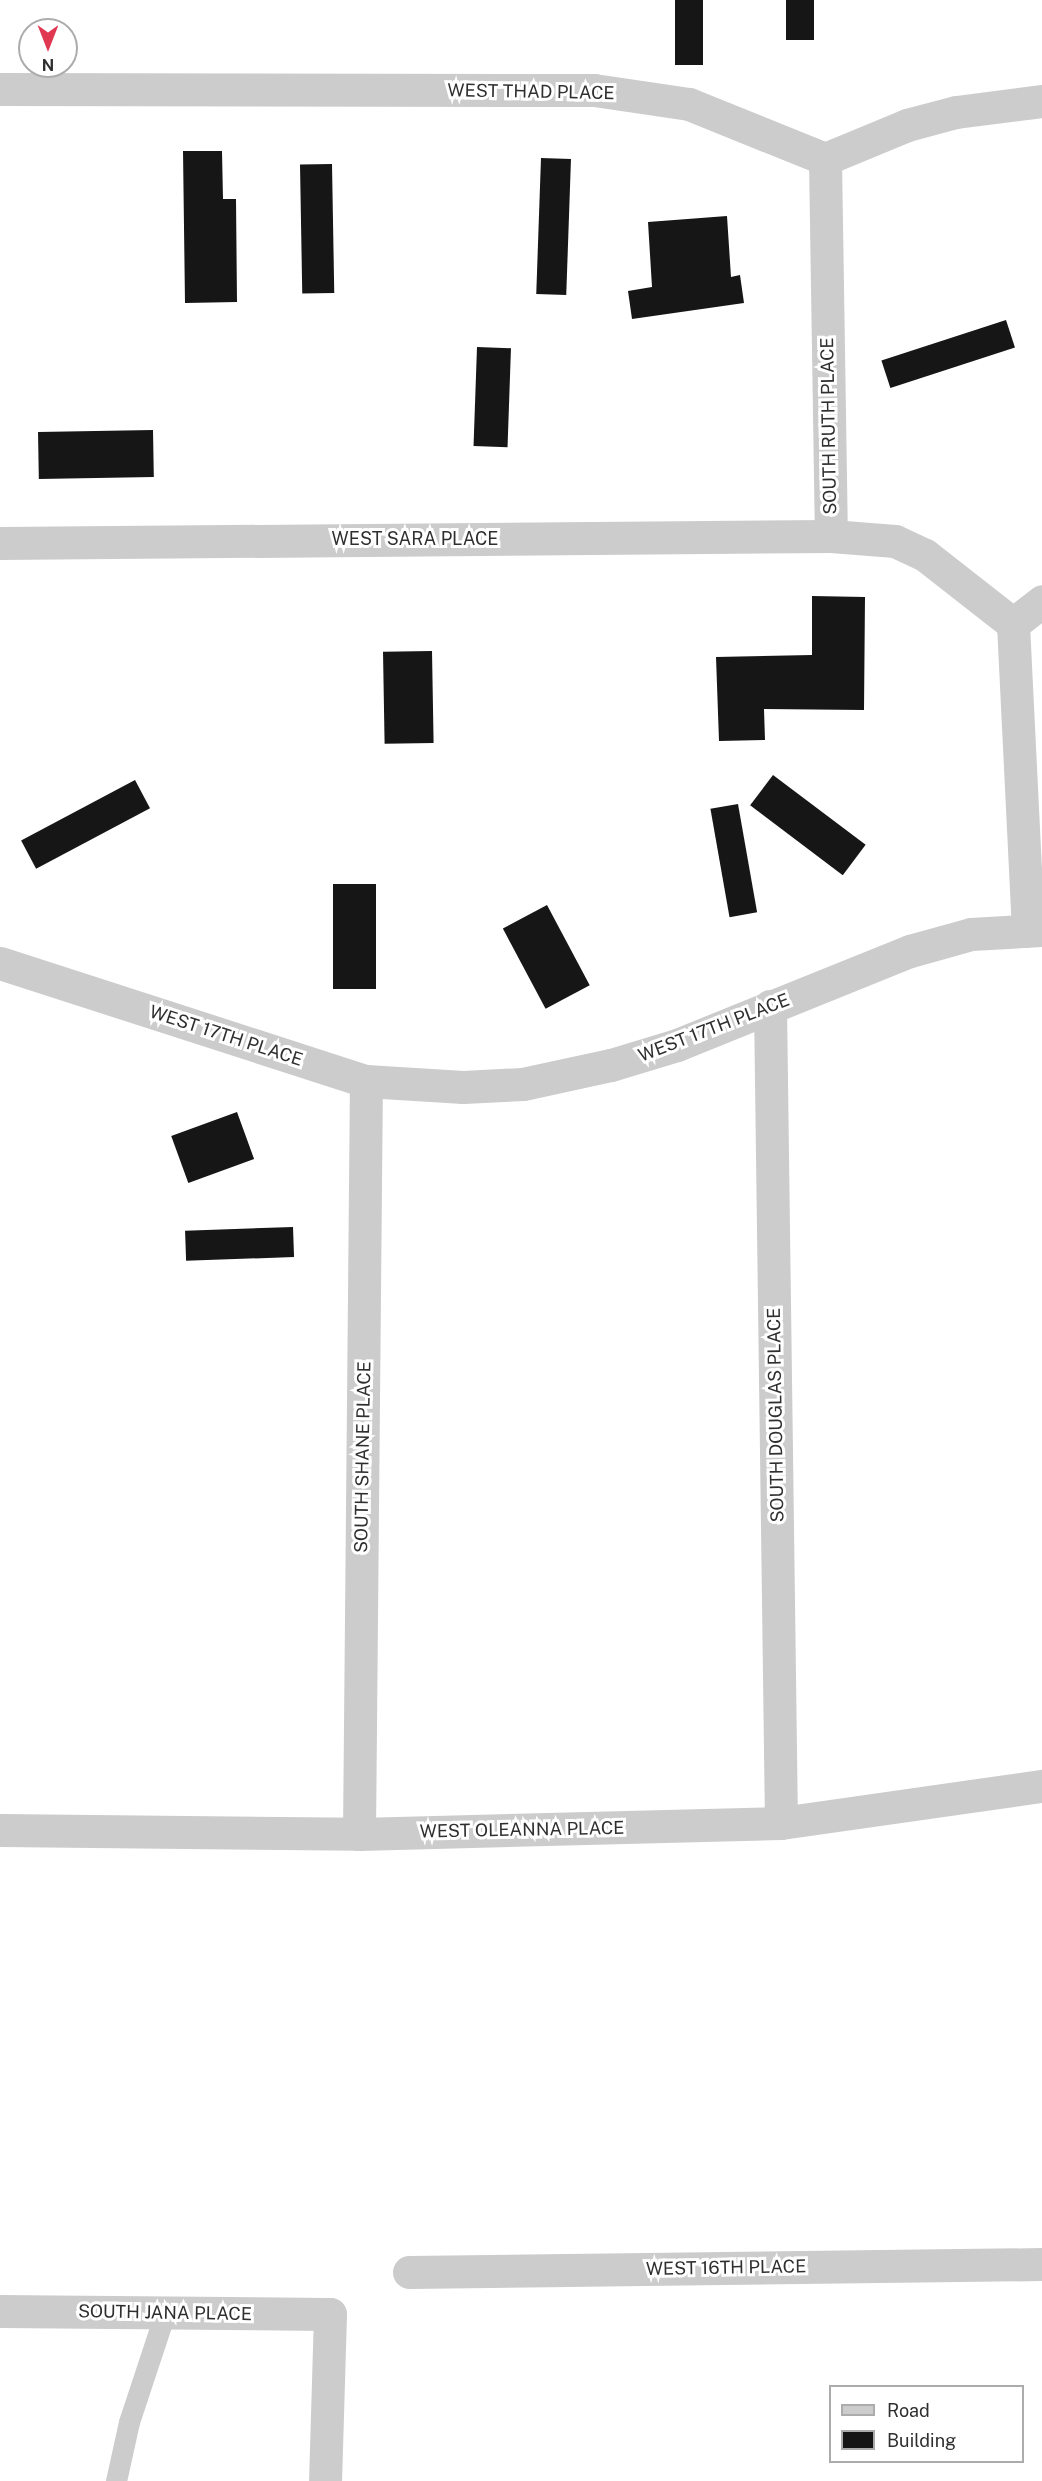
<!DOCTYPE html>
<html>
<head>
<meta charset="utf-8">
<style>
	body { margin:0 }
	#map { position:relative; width:1042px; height:2481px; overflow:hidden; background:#fff; font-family:"Public Sans",sans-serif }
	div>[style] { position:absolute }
	.building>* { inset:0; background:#161616; transform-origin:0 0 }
	.service>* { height:21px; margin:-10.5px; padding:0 10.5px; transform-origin:10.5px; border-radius:10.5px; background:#ccc }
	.minor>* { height:33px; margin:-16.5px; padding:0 16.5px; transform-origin:16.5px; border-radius:16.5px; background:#ccc }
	span { translate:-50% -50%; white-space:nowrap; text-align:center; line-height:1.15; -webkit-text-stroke:6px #fff; paint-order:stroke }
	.street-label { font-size:18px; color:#2f2f2f }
	.legend { position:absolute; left:829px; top:2385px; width:195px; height:78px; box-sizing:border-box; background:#fff; border:2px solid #acacac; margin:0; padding:8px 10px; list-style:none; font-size:18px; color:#2f2f2f }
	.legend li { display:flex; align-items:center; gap:12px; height:30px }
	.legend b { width:30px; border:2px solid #acacac }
	.north { position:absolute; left:18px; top:18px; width:60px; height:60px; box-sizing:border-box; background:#fff; border:2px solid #acacac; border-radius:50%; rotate:180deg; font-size:16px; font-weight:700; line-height:24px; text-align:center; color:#2f2f2f }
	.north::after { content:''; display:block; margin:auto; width:21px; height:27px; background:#df3850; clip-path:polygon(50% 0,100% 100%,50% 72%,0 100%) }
</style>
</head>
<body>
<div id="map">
	<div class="building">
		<i style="left:675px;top:0;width:28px;height:65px"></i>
		<i style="left:786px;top:0;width:28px;height:40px"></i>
		<i style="clip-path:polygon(183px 151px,222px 151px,223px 199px,236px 199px,237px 302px,185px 303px)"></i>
		<i style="left:541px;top:158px;width:30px;height:136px;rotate:2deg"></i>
		<i style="left:332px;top:164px;width:129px;height:32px;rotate:89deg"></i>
		<i style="clip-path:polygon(727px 216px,731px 277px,740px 275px,744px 303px,632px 319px,628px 291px,652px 287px,648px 222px)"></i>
		<i style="left:1006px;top:320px;width:29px;height:131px;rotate:72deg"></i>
		<i style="left:477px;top:347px;width:34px;height:99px;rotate:2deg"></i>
		<i style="left:153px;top:430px;width:47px;height:115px;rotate:89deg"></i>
		<i style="clip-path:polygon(812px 596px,865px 597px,864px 710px,764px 709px,765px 740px,719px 741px,716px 657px,812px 655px)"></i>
		<i style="left:432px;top:651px;width:92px;height:49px;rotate:89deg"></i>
		<i style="left:773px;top:775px;width:116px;height:38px;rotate:37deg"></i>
		<i style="left:135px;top:780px;width:32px;height:129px;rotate:62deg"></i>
		<i style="left:738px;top:804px;width:110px;height:28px;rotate:80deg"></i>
		<i style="left:333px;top:884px;width:43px;height:105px"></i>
		<i style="left:547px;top:905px;width:91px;height:50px;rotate:62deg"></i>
		<i style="left:237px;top:1112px;width:50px;height:70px;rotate:70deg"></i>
		<i style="left:293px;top:1227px;width:30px;height:108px;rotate:88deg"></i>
	</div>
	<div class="service">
		<i style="left:116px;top:2481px;width:60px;rotate:-77.6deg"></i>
		<i style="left:129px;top:2422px;width:115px;rotate:-71.7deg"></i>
	</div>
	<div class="minor">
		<i style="left:0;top:89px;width:594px;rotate:0.1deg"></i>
		<i style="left:594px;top:90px;width:96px;rotate:8.4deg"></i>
		<i style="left:689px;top:104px;width:147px;rotate:22deg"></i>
		<i style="left:825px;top:159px;width:89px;rotate:-22.5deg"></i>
		<i style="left:907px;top:125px;width:51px;rotate:-14.9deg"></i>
		<i style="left:956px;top:112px;width:87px;rotate:-7.3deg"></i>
		<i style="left:825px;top:159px;width:377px;rotate:89.1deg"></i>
		<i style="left:831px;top:536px;width:64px;rotate:4.5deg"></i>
		<i style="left:895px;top:541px;width:33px;rotate:25deg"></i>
		<i style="left:925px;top:555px;width:112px;rotate:38.1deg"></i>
		<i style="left:1013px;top:624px;width:307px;rotate:87.2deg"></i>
		<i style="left:0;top:543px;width:831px;rotate:-0.48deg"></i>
		<i style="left:1013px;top:624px;width:37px;rotate:-38deg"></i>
		<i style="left:0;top:963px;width:385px;rotate:17.9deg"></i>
		<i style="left:366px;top:1081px;width:97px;rotate:3.5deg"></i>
		<i style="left:463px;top:1087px;width:60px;rotate:-2.9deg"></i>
		<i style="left:523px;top:1084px;width:90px;rotate:-12.2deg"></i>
		<i style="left:611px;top:1065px;width:69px;rotate:-16.9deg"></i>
		<i style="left:677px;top:1045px;width:251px;rotate:-22deg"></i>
		<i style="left:910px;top:951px;width:63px;rotate:-15.6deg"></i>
		<i style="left:971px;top:934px;width:71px;rotate:-3.2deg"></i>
		<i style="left:770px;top:1006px;width:817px;rotate:89.23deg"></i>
		<i style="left:0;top:1830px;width:359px;rotate:0.6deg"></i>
		<i style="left:359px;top:1834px;width:422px;rotate:-1.5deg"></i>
		<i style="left:781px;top:1823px;width:264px;rotate:-8.1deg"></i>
		<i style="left:359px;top:1834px;width:753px;rotate:-89.47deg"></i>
		<i style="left:409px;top:2272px;width:633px;rotate:-0.72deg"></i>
		<i style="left:0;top:2311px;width:330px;rotate:0.5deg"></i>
		<i style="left:330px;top:2314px;width:167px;rotate:91.7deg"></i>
	</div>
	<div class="street-label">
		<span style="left:531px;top:92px;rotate:1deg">WEST THAD PLACE</span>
		<span style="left:829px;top:426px;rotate:-91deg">SOUTH RUTH PLACE</span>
		<span style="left:415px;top:539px">WEST SARA PLACE</span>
		<span style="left:714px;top:1028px;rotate:-21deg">WEST 17TH PLACE</span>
		<span style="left:226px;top:1036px;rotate:18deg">WEST 17TH PLACE</span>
		<span style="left:776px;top:1415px;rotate:-91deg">SOUTH DOUGLAS PLACE</span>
		<span style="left:363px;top:1457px;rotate:-89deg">SOUTH SHANE PLACE</span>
		<span style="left:522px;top:1830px;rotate:-1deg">WEST OLEANNA PLACE</span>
		<span style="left:726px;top:2268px;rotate:-1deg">WEST 16TH PLACE</span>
		<span style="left:165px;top:2313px;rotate:1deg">SOUTH JANA PLACE</span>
	</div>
	<ul class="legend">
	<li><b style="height:8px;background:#ccc"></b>Road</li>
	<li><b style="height:16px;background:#161616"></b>Building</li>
	</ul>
	<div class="north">N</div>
</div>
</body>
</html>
